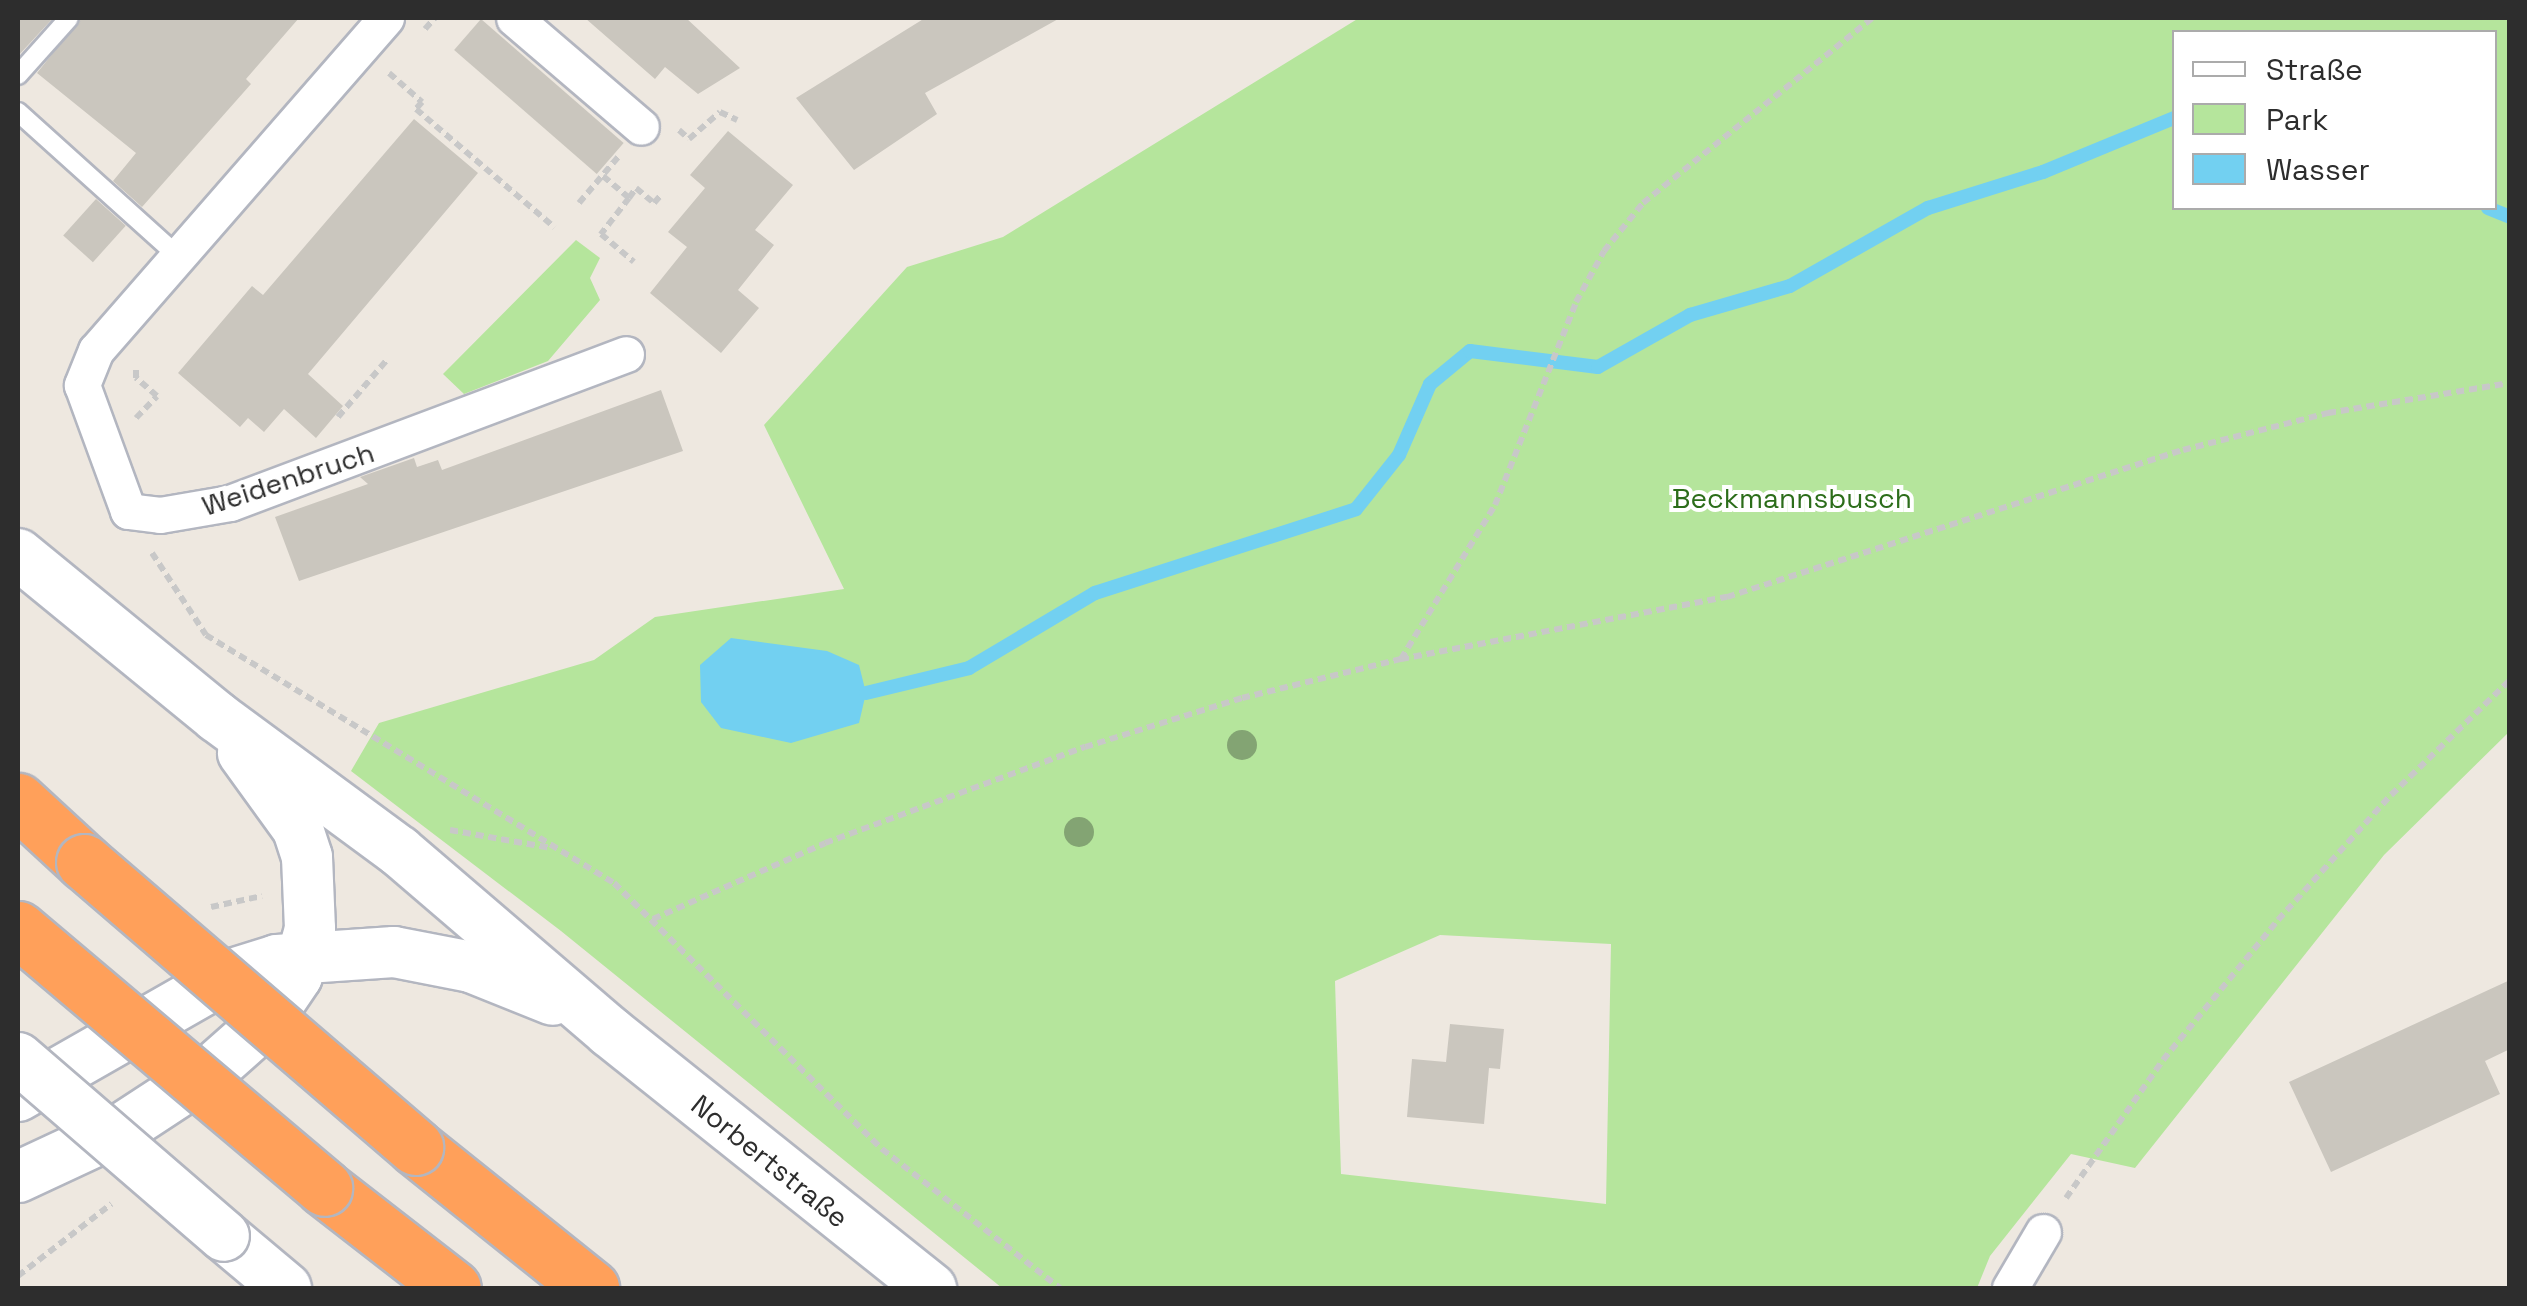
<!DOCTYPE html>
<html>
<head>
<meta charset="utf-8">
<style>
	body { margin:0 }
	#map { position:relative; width:2527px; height:1306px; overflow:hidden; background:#eee8e0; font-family:"Space Grotesk",sans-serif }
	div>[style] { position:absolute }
	.green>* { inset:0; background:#b5e59c }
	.water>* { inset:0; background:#72d0f1 }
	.stream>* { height:14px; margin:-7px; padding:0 7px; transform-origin:7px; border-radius:7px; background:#72d0f1 }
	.building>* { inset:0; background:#cac6be; transform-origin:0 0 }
	.path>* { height:6px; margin-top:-3px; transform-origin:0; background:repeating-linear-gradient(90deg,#c8c8c8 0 8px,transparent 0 13px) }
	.roads { filter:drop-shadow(2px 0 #b3b6c0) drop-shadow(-2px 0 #b3b6c0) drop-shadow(0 2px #b3b6c0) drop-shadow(0 -2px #b3b6c0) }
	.service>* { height:18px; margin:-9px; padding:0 9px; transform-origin:9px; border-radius:9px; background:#fff }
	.minor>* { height:35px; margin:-17.5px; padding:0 17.5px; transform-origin:17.5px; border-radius:17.5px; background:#fff }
	.secondary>* { height:50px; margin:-25px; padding:0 25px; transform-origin:25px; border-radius:25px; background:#fff }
	.motorway>* { height:55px; margin:-27.5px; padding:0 27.5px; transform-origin:27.5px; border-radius:27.5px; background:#ffa05a }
	.bridges { filter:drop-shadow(2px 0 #b3b6c0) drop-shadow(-2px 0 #b3b6c0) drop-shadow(0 2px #b3b6c0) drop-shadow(0 -2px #b3b6c0) }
	.secondary-bridge>* { height:50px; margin:-25px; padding:0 25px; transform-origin:25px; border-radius:25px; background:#fff }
	.motorway-bridge>* { height:55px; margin:-27.5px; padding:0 27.5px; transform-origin:27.5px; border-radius:27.5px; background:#ffa05a }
	.trees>* { width:30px; height:30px; margin:-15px; border-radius:50%; background:#83a473 }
	span { translate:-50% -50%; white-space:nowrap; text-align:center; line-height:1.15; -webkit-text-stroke:8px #fff; paint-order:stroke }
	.street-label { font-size:28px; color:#2d2d2d }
	.park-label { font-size:28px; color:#2c6d1a }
	.frame { position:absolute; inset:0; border:20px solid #2d2d2d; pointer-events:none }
	.legend { position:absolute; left:2172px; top:30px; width:325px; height:180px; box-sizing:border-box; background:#fff; border:2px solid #ababab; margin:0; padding:12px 18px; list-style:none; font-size:30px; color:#2d2d2d }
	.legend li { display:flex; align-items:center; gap:20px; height:50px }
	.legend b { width:50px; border:2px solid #ababab }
</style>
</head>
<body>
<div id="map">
	<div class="green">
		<i style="clip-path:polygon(evenodd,1359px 18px,2509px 18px,2509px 732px,2384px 855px,2135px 1168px,2071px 1154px,1990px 1256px,1977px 1288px,1002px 1288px,561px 931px,351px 771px,379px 723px,594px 660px,655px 617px,844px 589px,764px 425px,907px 267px,1003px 237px,1359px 18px,2174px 32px,2494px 32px,2494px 208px,2174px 208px,2174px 32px,1359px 18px,1440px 935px,1611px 944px,1606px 1204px,1341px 1174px,1335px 981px,1440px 935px)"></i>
		<i style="clip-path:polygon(576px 240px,600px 258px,590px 278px,600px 300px,548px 361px,464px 394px,443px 374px)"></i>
	</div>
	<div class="water">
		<i style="clip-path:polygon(731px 638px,827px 651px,859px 665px,866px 693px,859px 723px,791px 743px,721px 728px,701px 702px,700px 665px)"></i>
	</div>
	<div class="stream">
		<i style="left:2488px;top:208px;width:24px;rotate:22deg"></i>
		<i style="left:866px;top:693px;width:106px;rotate:-13.6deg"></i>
		<i style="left:969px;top:668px;width:147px;rotate:-30.8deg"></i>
		<i style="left:1095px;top:593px;width:274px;rotate:-17.8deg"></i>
		<i style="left:1356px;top:509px;width:69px;rotate:-51.5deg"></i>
		<i style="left:1399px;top:455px;width:77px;rotate:-66.4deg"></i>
		<i style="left:1430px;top:384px;width:52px;rotate:-39.5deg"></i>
		<i style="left:1470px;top:351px;width:129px;rotate:7.1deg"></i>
		<i style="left:1598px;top:367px;width:106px;rotate:-29.5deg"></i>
		<i style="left:1690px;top:315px;width:104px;rotate:-16.2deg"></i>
		<i style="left:1790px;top:286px;width:159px;rotate:-29.5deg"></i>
		<i style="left:1928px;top:208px;width:121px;rotate:-17.4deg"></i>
		<i style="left:2043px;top:172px;width:142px;rotate:-22.4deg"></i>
	</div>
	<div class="building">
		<i style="clip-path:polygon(18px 18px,53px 18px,18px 56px)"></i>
		<i style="clip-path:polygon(81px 18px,299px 18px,246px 79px,251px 84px,142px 207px,113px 181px,136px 153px,37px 73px)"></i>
		<i style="clip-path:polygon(585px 18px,686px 18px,740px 68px,698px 94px,665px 67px,655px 79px)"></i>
		<i style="clip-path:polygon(925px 18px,1060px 18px,925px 93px,937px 114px,854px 170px,796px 98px)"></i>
		<i style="left:481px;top:19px;width:189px;height:41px;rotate:41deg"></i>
		<i style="clip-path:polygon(414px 119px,478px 173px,308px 374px,343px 406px,316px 438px,284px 409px,264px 432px,248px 418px,240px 427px,178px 373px,252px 286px,263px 295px)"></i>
		<i style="clip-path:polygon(728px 131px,793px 185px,755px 230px,774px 245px,738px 290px,759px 308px,721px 353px,650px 293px,687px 247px,668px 232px,705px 188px,690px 175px)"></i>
		<i style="left:96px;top:199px;width:40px;height:49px;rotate:42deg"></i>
		<i style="clip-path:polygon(661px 390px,683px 451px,299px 581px,275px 517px,368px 484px,360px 477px,414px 458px,417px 467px,438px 460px,442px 470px)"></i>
		<i style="clip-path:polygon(2510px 980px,2510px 1049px,2485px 1061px,2500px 1094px,2331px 1172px,2289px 1082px)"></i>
		<i style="clip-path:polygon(1450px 1024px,1504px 1029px,1500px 1069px,1489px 1068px,1484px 1124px,1407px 1117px,1412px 1059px,1446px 1062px)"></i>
	</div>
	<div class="path">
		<i style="left:425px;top:29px;width:15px;rotate:-48deg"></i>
		<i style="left:389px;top:73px;width:44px;rotate:41.3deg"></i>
		<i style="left:422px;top:102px;width:9px;rotate:131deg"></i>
		<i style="left:416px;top:109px;width:182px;rotate:40.5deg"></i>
		<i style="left:679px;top:130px;width:13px;rotate:42deg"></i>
		<i style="left:689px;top:139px;width:41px;rotate:-41.1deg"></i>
		<i style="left:720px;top:112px;width:19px;rotate:25deg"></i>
		<i style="left:603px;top:176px;width:34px;rotate:40deg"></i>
		<i style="left:629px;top:198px;width:46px;rotate:127.9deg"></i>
		<i style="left:601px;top:234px;width:43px;rotate:40.3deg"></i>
		<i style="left:629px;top:198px;width:12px;rotate:-55deg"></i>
		<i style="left:636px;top:188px;width:23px;rotate:40deg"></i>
		<i style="left:654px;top:203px;width:11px;rotate:-49deg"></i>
		<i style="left:579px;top:203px;width:62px;rotate:-49.6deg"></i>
		<i style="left:338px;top:417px;width:74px;rotate:-49.4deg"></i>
		<i style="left:136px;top:418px;width:30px;rotate:-46deg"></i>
		<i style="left:157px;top:396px;width:28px;rotate:-139deg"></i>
		<i style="left:136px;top:378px;width:9px;rotate:-90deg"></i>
		<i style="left:152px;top:553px;width:98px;rotate:56.6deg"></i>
		<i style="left:206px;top:635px;width:477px;rotate:31.3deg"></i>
		<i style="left:614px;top:883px;width:378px;rotate:44.8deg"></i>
		<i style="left:882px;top:1149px;width:226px;rotate:38deg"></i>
		<i style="left:1401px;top:659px;width:180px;rotate:-58.6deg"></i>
		<i style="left:1495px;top:505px;width:219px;rotate:-68.2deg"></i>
		<i style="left:1576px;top:302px;width:58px;rotate:-61.2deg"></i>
		<i style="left:1604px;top:251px;width:62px;rotate:-50.9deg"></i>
		<i style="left:1643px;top:203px;width:294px;rotate:-38.9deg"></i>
		<i style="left:450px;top:830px;width:103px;rotate:10.1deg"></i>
		<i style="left:211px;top:907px;width:52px;rotate:-12.2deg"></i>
		<i style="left:653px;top:919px;width:188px;rotate:-23.8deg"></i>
		<i style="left:825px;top:843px;width:277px;rotate:-20.3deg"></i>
		<i style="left:1085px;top:747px;width:164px;rotate:-17.3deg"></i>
		<i style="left:1242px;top:698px;width:164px;rotate:-13.8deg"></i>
		<i style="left:1401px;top:659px;width:332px;rotate:-10.8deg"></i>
		<i style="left:1727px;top:597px;width:479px;rotate:-17.9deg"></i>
		<i style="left:2183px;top:450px;width:150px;rotate:-14.3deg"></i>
		<i style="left:2328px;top:413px;width:184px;rotate:-9.4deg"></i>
		<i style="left:2066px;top:1198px;width:169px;rotate:-54.9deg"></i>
		<i style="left:2163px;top:1060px;width:181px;rotate:-50.6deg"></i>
		<i style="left:2278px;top:920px;width:169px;rotate:-47.9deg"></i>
		<i style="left:2391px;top:795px;width:165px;rotate:-44deg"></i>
		<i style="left:18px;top:1276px;width:118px;rotate:-37.7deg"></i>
	</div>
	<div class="roads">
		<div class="service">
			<i style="left:18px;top:75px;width:76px;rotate:-48.2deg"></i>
			<i style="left:18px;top:112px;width:215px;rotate:42deg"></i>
		</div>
		<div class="minor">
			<i style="left:386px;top:18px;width:441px;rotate:131.1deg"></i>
			<i style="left:96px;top:350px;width:38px;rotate:112deg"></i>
			<i style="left:82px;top:385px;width:134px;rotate:69.9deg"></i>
			<i style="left:128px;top:511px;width:32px;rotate:7deg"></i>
			<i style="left:160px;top:515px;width:71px;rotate:-9.7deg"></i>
			<i style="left:230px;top:503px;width:423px;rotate:-20.6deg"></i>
			<i style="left:514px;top:18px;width:167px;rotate:40.6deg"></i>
			<i style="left:2010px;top:1288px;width:65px;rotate:-59.5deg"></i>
		</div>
		<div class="secondary">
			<i style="left:18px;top:554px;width:257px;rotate:39.3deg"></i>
			<i style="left:217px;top:717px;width:226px;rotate:36.4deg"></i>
			<i style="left:399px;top:851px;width:278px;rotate:40.6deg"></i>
			<i style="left:610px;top:1032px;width:411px;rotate:38.6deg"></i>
			<i style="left:18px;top:1096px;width:246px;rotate:-29.7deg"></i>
			<i style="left:232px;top:974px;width:47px;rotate:-17.3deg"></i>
			<i style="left:277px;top:960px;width:117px;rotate:-3.9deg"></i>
			<i style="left:394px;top:952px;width:78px;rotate:11deg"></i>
			<i style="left:471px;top:967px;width:88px;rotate:21.9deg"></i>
			<i style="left:18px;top:1177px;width:116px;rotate:-25deg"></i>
			<i style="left:123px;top:1128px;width:108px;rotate:-33.2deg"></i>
			<i style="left:213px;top:1069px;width:71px;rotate:-41.6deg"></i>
			<i style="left:266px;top:1022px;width:55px;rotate:-56deg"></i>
			<i style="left:297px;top:976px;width:49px;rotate:-74.5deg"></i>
			<i style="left:310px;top:929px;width:72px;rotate:-92.4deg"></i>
			<i style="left:307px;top:857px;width:29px;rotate:-108deg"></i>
			<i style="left:298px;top:829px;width:94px;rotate:-125.9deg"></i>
			<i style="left:224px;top:1236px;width:81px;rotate:40deg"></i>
		</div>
		<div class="motorway">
			<i style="left:18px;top:801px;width:90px;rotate:42.7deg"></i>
			<i style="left:415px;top:1147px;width:226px;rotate:38.7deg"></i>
			<i style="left:324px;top:1188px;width:163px;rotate:37.8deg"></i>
		</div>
	</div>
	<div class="bridges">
		<div class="secondary-bridge">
			<i style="left:18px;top:1058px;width:272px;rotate:40.8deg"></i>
		</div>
		<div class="motorway-bridge">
			<i style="left:84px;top:862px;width:437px;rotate:40.7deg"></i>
			<i style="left:18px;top:929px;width:401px;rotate:40.2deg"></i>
		</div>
	</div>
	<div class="trees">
		<i style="left:1242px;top:745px"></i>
		<i style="left:1079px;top:832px"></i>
	</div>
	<div class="street-label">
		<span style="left:288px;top:479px;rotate:-18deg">Weidenbruch</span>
		<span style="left:770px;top:1161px;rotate:39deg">Norbertstraße</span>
	</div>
	<div class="park-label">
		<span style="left:1792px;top:498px">Beckmannsbusch</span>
	</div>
	<div class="frame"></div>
	<ul class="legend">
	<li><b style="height:12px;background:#fff"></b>Straße</li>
	<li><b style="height:28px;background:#b5e59c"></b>Park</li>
	<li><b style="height:28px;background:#72d0f1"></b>Wasser</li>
	</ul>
</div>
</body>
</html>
